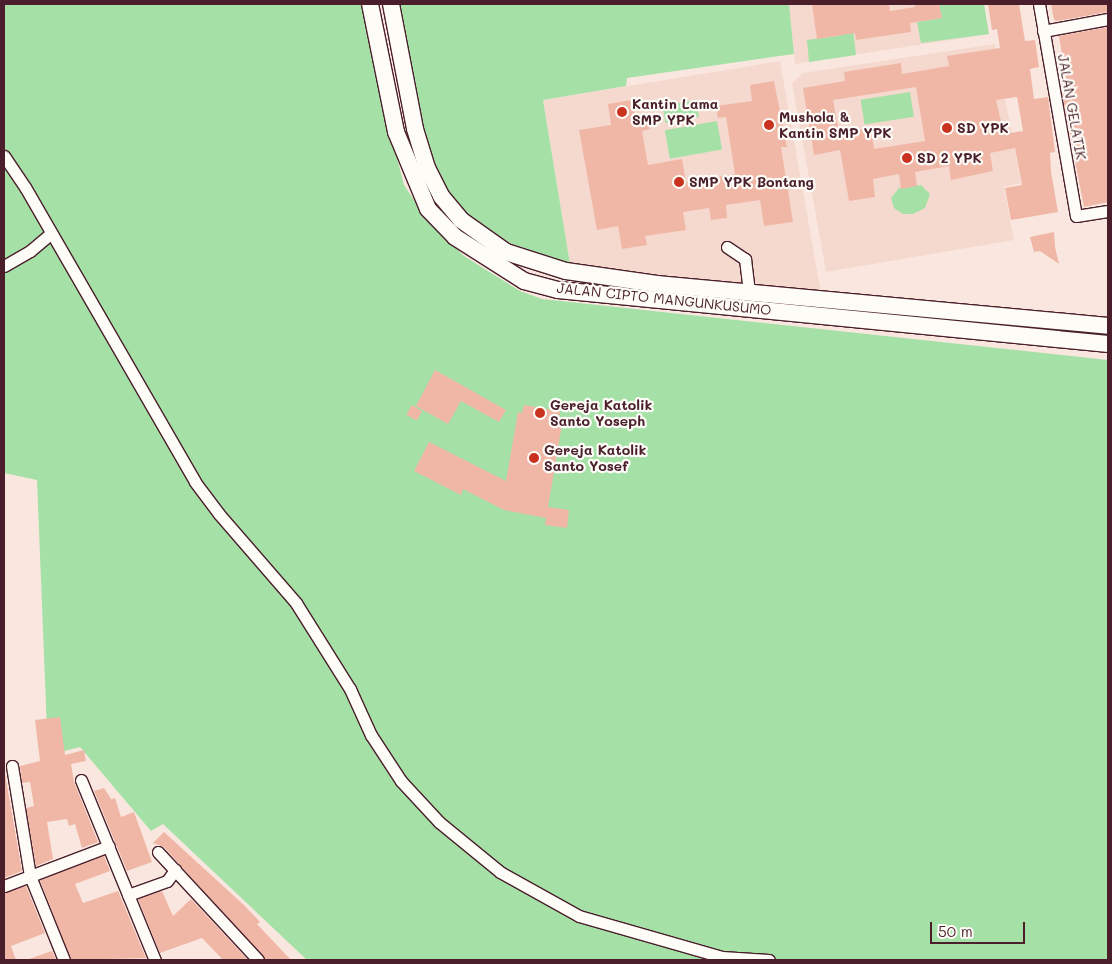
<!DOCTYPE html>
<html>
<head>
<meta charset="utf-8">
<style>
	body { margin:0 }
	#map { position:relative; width:1112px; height:964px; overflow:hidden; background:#f9e7df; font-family:Mali,sans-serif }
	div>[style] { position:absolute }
	.built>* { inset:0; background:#f6d9ce }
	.green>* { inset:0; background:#a5e1a7; transform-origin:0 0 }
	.building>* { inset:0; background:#f0b7a7; transform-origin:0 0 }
	.roads { filter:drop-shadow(1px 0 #4a1f2b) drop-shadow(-1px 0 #4a1f2b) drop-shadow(0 1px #4a1f2b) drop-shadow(0 -1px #4a1f2b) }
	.street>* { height:11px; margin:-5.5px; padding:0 5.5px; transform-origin:5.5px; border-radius:5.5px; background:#fdfcf7 }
	.secondary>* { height:16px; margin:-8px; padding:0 8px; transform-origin:8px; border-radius:8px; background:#fdfcf7 }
	.dots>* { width:14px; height:14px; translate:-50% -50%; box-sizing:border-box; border:2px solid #fdfcf7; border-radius:50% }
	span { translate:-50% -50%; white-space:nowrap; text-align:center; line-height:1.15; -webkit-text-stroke:4.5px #fdfcf7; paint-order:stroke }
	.poi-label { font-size:14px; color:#4a1f2b; font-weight:700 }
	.left { translate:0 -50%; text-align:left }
	.street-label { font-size:14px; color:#4a1f2b }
	.frame { position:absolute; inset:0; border:5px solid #4a1f2b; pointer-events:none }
	.scale { position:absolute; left:930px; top:922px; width:95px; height:22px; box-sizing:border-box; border:2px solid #4a1f2b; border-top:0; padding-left:6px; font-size:15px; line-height:18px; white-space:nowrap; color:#4a1f2b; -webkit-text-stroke:4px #fdfcf7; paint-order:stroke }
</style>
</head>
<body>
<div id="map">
	<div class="built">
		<i style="clip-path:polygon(789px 4px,983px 4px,989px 34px,795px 64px)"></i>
		<i style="clip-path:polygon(995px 44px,1021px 183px,1004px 187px,1014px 240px,826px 272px,792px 83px,803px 73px)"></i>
		<i style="clip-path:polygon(780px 61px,821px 293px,570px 264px,543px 100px)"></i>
	</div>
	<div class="green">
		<i style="clip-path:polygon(4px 4px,362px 4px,384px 109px,404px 185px,426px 218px,464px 256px,520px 291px,542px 299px,1108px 360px,1108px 960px,307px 960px,163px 824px,151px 831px,80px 747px,48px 755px,37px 480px,4px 473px)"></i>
		<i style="clip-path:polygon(396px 4px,789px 4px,794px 54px,627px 78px,626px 86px,543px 100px,570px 264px,519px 248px,483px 227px,448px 196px,432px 167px,420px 127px)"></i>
		<i style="clip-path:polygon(939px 4px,984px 4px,989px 34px,921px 43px,917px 22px,941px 18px)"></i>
		<i style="clip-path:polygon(852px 21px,856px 55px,809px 62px,807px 40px,838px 36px)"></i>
		<i style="left:910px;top:92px;width:25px;height:50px;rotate:81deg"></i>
		<i style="left:696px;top:100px;width:17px;height:34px;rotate:80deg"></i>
		<i style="left:717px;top:121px;width:29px;height:53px;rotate:80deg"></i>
		<i style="clip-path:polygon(921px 185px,930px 194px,925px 208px,913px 214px,903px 214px,894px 208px,891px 198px,899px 188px)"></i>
	</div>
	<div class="building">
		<i style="clip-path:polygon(812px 4px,889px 4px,890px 11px,915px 7px,914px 4px,939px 4px,942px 18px,910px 23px,911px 32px,856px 40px,855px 33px,817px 39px)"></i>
		<i style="clip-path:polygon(evenodd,988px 4px,1019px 4px,1025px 41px,1035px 40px,1039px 67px,1030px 69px,1034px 99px,1048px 97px,1055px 152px,1050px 153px,1051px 172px,1058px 212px,1011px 220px,1005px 188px,1022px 185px,1015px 148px,990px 153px,993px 171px,951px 180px,949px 166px,915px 172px,917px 186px,901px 189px,899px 174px,873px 179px,875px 197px,849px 201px,840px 150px,814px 155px,803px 88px,845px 81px,844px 72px,901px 63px,902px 74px,949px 66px,947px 56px,1000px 48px,997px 29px,992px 30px,988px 4px,916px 87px,925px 141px,874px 149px,871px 128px,839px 133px,833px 100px,916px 87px,988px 4px,1017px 97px,1023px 131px,1004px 134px,996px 100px,1017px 97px)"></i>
		<i style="clip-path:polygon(1051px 4px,1108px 4px,1108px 12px,1057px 21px,1054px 20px)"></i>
		<i style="clip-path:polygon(1108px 27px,1108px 202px,1084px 207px,1062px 94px,1068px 93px,1059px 36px)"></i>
		<i style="clip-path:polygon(774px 81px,787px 147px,781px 147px,793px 222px,764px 226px,760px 200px,726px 205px,727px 218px,711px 220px,709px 208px,683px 212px,686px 230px,645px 236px,647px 245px,622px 249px,618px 226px,597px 230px,579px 130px,611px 125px,608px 104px,632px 100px,636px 120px,648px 118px,650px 129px,642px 131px,648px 165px,682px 159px,686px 182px,735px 174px,726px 117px,718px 118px,716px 106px,752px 101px,750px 85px)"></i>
		<i style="clip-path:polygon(1054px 232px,1055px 247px,1059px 264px,1040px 251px,1034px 252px,1030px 237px)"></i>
		<i style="clip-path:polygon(435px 370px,506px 410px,499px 422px,461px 401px,448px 424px,416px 406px)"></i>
		<i style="left:412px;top:405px;width:12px;height:11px;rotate:31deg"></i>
		<i style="clip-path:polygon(524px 405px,560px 411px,559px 419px,563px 419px,548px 507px,569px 510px,567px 528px,545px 525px,546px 518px,504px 510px,463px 489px,461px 495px,414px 471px,429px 442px,506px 481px,518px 412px,522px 413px)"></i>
		<i style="clip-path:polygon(60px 717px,65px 755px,84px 750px,86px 761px,71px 764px,74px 782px,98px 842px,82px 848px,75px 824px,69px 826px,67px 819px,47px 822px,53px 859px,36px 866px,26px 808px,34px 806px,30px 782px,22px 783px,20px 766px,40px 761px,35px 720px)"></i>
		<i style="clip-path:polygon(4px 768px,22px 871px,4px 878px)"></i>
		<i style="clip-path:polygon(104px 788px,111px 799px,115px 798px,121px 817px,134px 812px,152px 862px,127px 871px,94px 791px)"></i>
		<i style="clip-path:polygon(164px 832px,245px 906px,260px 922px,257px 924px,291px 960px,265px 960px,164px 847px,153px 843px)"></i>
		<i style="clip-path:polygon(104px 856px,110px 871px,75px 884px,83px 903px,118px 891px,146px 958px,71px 960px,40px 880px)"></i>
		<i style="clip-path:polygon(26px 886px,45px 933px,11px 946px,16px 960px,4px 960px,4px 893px)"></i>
		<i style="clip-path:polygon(162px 891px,173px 916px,191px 899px,248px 960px,223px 960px,202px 938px,160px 953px,138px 899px)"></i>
		<i style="clip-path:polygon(52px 951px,56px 960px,29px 960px,29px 959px)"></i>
	</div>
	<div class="roads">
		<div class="street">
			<i style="left:1039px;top:4px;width:215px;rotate:80.1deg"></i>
			<i style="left:1076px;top:216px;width:32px;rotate:-9deg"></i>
			<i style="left:1043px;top:31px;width:66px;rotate:-10.5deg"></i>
			<i style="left:4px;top:156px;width:37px;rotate:56deg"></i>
			<i style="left:25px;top:187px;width:340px;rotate:60deg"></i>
			<i style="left:195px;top:482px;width:40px;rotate:53deg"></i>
			<i style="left:219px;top:514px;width:118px;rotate:49.1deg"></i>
			<i style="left:296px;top:603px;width:102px;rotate:57.9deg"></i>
			<i style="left:350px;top:689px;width:51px;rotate:65.5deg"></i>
			<i style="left:371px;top:735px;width:55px;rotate:56.9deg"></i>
			<i style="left:401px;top:781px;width:56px;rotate:47.2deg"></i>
			<i style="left:439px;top:822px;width:79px;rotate:39.3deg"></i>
			<i style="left:500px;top:872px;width:90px;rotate:29.1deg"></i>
			<i style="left:579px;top:916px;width:149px;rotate:16deg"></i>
			<i style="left:722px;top:957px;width:47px;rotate:3.7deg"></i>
			<i style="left:727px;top:247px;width:22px;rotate:34deg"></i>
			<i style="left:745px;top:259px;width:33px;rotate:83deg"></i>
			<i style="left:4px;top:266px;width:30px;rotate:-30deg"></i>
			<i style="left:30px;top:251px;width:26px;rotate:-40deg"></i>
			<i style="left:12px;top:766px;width:111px;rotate:80.7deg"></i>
			<i style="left:30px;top:876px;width:91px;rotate:68deg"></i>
			<i style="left:81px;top:780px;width:195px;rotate:67.7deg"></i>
			<i style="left:158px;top:852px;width:147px;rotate:47.2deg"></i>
			<i style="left:4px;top:886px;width:112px;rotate:-20.9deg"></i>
			<i style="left:128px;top:895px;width:41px;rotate:-19.7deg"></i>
			<i style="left:167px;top:881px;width:14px;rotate:-54deg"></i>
		</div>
		<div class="secondary">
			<i style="left:370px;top:4px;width:131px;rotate:78.5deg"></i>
			<i style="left:396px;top:132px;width:83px;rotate:67.4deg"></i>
			<i style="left:428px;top:209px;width:39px;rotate:46deg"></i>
			<i style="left:455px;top:237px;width:82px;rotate:32.5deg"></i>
			<i style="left:524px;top:281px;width:35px;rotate:15deg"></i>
			<i style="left:558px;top:290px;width:553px;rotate:5.61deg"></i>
			<i style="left:391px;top:4px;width:127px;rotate:79.1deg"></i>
			<i style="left:415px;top:129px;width:41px;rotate:72.9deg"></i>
			<i style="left:427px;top:168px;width:31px;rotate:63deg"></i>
			<i style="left:441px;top:196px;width:31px;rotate:50deg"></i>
			<i style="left:461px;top:220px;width:55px;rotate:35.4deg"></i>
			<i style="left:506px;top:252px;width:63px;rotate:17.6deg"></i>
			<i style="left:566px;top:271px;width:92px;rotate:8.1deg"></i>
			<i style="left:657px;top:284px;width:453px;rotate:5.3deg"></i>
		</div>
	</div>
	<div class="dots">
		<i style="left:622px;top:112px;background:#c8321e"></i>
		<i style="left:769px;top:125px;background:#c8321e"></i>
		<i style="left:947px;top:128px;background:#c8321e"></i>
		<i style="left:907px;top:158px;background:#c8321e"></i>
		<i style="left:679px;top:182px;background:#c8321e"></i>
		<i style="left:540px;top:413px;background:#c8321e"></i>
		<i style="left:534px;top:458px;background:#c8321e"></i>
	</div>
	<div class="poi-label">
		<span class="left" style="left:632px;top:112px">Kantin Lama<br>SMP YPK</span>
		<span class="left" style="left:779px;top:125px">Mushola &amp;<br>Kantin SMP YPK</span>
		<span class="left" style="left:957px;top:128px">SD YPK</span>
		<span class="left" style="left:917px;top:158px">SD 2 YPK</span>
		<span class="left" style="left:689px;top:182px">SMP YPK Bontang</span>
		<span class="left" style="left:550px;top:413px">Gereja Katolik<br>Santo Yoseph</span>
		<span class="left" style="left:544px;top:458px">Gereja Katolik<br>Santo Yosef</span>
	</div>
	<div class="street-label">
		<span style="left:1072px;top:107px;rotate:80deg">JALAN GELATIK</span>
		<span style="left:664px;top:299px;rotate:6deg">JALAN CIPTO MANGUNKUSUMO</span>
	</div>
	<div class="frame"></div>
	<div class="scale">50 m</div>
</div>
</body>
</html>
